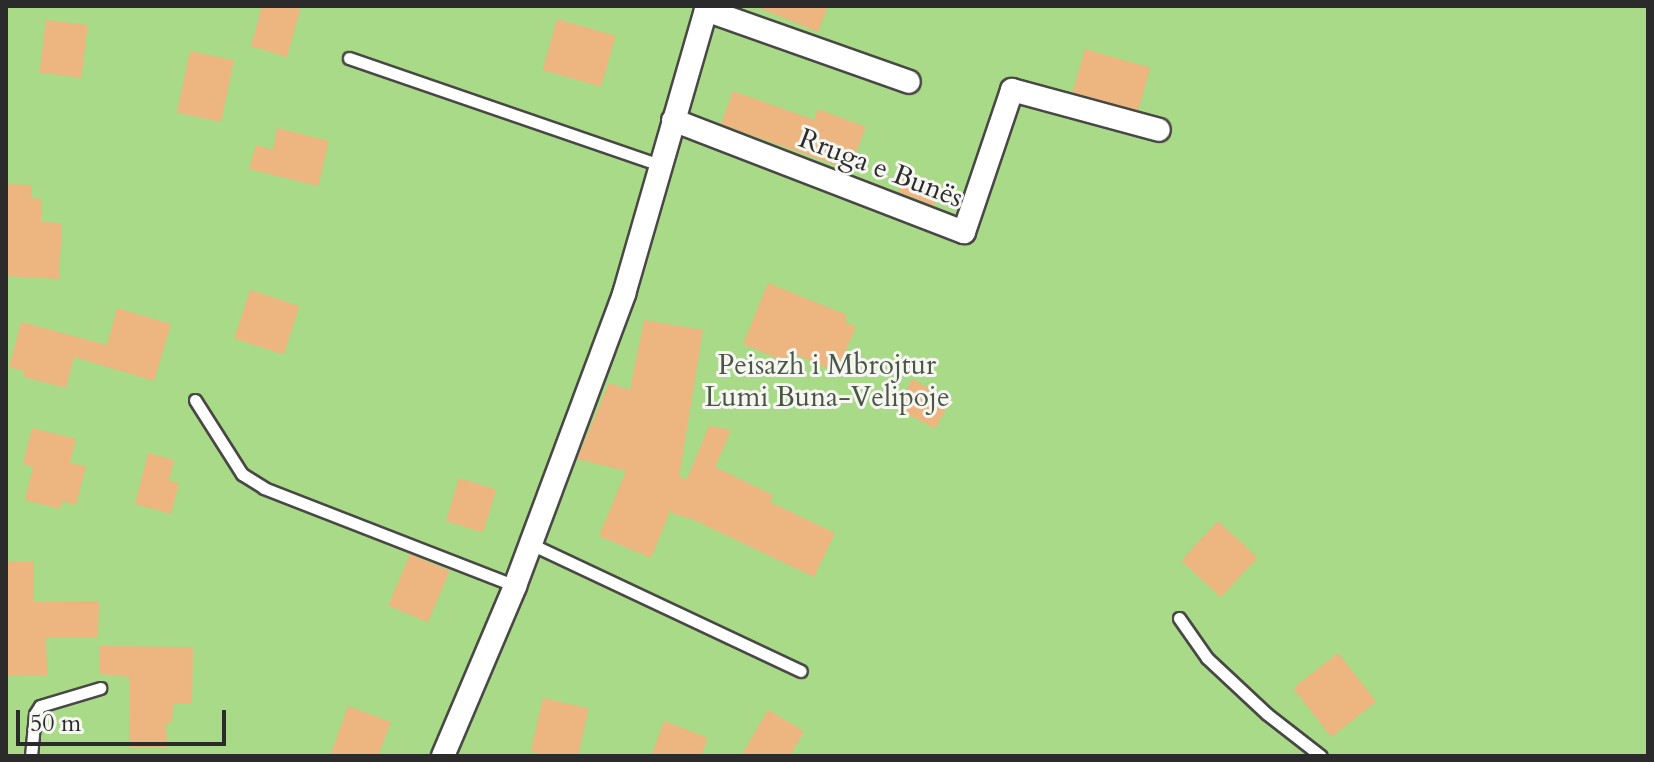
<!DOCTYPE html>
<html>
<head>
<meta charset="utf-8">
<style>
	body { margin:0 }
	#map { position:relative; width:1654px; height:762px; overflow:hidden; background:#f2ebd9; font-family:Cardo,serif }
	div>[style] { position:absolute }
	.green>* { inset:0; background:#a8da88; transform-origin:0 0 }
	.building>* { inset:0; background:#edb580; transform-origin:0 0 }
	.roads { filter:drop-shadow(2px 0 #494845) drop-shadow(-2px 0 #494845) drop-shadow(0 2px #494845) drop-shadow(0 -2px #494845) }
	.service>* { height:11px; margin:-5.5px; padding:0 5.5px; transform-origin:5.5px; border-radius:5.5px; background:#fff }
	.minor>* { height:22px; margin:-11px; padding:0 11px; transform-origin:11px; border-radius:11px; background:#fff }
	span { translate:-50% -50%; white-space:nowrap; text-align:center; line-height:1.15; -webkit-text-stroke:6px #f6f6f2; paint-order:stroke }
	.street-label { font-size:28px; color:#2b2b2b }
	.park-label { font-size:28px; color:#4a5742 }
	.frame { position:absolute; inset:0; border:8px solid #2b2b2b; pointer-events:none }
	.scale { position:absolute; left:16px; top:710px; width:210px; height:36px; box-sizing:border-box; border:4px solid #2b2b2b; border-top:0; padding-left:10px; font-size:24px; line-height:28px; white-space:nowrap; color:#2b2b2b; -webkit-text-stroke:6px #f6f6f2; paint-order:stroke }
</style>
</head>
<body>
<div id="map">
	<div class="green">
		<i style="left:6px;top:6px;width:1642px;height:750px"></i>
	</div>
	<div class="building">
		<i style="clip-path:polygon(262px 6px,301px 6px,287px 57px,251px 46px)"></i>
		<i style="clip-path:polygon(755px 6px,828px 6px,818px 32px)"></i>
		<i style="left:557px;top:19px;width:61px;height:53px;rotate:16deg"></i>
		<i style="left:46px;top:20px;width:42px;height:53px;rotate:7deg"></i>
		<i style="left:1085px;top:49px;width:68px;height:45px;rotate:16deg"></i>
		<i style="left:190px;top:51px;width:45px;height:63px;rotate:12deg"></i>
		<i style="clip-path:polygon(733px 91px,814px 120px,818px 109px,866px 127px,849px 170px,721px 124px)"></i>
		<i style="clip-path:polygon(277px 128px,329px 141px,318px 186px,249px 169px,256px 145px,273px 150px)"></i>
		<i style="clip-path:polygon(904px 173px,941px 184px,934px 206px,899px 192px)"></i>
		<i style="clip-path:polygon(6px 184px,32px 185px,32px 198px,42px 199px,41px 222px,62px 223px,59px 279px,6px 276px)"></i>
		<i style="clip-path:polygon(768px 283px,847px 315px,845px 322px,856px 327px,836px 372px,790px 352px,786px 362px,743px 344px)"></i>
		<i style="left:250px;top:290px;width:52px;height:51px;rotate:18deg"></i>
		<i style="clip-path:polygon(117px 308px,171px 324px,154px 381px,74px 357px,66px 388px,23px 377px,24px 371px,9px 367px,21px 322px,107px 345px)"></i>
		<i style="clip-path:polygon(644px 320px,703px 330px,679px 477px,687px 479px,709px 426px,731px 430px,715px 467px,773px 495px,770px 502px,835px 533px,814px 577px,692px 519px,673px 514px,671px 509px,651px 558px,599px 536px,626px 471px,577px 459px,609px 383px,630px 390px)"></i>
		<i style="left:912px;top:379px;width:44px;height:33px;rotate:28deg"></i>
		<i style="clip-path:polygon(32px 428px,76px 439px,70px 463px,86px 466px,76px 505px,62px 501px,60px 509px,25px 500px,33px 467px,23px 464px)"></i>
		<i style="clip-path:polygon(148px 453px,174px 460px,169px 481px,179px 483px,171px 514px,135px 504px)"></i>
		<i style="left:459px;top:478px;width:39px;height:45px;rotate:17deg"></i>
		<i style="left:1218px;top:521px;width:54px;height:54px;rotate:43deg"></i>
		<i style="left:410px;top:554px;width:43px;height:56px;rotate:23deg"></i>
		<i style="clip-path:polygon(6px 561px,34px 562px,33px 602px,99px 601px,98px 638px,46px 638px,47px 675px,6px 676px)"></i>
		<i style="clip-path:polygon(99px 646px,193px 647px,192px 704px,173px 704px,172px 723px,166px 723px,167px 747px,129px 747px,130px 677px,99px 674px)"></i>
		<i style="left:1338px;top:653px;width:62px;height:57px;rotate:52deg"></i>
		<i style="left:543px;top:698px;width:47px;height:55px;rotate:13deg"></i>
		<i style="clip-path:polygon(348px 706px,391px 722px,378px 756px,330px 756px)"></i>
		<i style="clip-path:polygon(768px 710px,804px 731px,790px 756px,741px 756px)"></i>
		<i style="clip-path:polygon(664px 721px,708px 738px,701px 756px,651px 756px)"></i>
	</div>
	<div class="roads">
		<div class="service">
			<i style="left:349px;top:58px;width:329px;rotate:19deg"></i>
			<i style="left:195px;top:400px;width:88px;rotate:57.6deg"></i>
			<i style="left:242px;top:474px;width:26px;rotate:32deg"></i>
			<i style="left:264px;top:488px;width:269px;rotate:21.3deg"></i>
			<i style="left:531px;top:544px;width:298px;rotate:25.2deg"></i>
			<i style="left:1179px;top:618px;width:49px;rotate:55deg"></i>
			<i style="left:1207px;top:658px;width:82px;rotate:43deg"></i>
			<i style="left:1267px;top:714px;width:68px;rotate:37.9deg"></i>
			<i style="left:31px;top:756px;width:42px;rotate:-84.6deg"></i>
			<i style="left:35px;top:714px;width:9px;rotate:-58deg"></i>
			<i style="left:40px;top:706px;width:63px;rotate:-16.7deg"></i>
		</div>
		<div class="minor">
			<i style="left:706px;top:10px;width:215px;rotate:19.5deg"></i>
			<i style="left:673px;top:120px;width:312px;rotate:21.1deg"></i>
			<i style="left:964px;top:232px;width:150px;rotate:-71.3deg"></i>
			<i style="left:1012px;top:90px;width:152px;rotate:15.2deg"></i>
			<i style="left:443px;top:756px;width:185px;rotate:-67deg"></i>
			<i style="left:515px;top:586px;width:312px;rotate:-69.5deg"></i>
			<i style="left:624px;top:294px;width:300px;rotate:-73.9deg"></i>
		</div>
	</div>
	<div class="street-label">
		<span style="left:881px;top:168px;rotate:21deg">Rruga e Bunës</span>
	</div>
	<div class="park-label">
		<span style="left:827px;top:381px">Peisazh i Mbrojtur<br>Lumi Buna-Velipoje</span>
	</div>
	<div class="frame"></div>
	<div class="scale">50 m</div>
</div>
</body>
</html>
